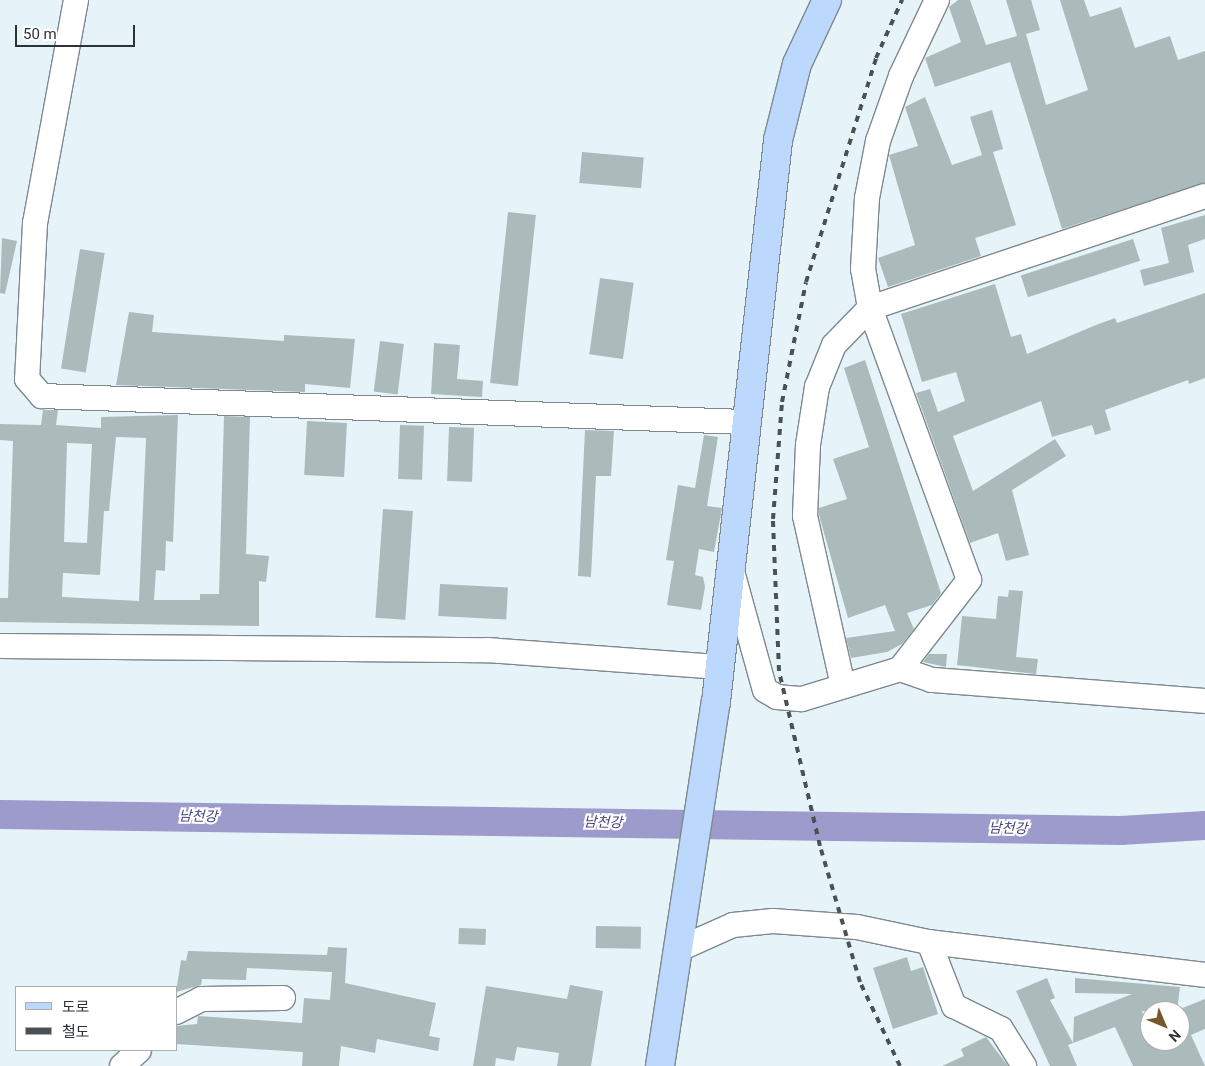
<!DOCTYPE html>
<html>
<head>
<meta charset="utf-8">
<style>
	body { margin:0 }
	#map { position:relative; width:1205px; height:1066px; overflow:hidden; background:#e6f4f9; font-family:Roboto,"Noto Sans KR",sans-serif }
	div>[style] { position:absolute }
	.river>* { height:29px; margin:-14.5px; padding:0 14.5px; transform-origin:14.5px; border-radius:14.5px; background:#9c9bcc }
	.building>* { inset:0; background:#abbaba; transform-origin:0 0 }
	.roads { filter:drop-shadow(1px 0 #7d898e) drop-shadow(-1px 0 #7d898e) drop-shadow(0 1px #7d898e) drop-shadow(0 -1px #7d898e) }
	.minor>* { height:24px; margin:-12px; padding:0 12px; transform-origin:12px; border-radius:12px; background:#fff }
	.major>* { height:28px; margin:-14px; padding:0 14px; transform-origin:14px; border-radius:14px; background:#bcd8fd }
	.rail>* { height:4px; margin-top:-2px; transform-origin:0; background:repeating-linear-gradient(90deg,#4a5153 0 6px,transparent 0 12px) }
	span { translate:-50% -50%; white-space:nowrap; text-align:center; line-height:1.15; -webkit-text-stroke:4.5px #fff; paint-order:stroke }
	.water-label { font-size:14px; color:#474180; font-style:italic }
	.legend { position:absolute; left:15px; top:986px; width:162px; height:65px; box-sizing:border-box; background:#fff; border:1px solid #abadae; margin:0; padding:6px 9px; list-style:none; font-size:15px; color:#2d3234 }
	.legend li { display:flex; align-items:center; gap:10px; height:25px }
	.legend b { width:25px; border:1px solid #abadae }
	.north { position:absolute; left:1140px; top:1001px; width:50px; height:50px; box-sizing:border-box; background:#fff; border:1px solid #abadae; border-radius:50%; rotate:135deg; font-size:14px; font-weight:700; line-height:20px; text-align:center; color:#2d3234 }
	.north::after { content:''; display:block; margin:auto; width:18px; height:22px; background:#76572c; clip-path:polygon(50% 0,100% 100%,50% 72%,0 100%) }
	.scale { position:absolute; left:15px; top:25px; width:120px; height:22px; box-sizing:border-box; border:2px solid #2d3234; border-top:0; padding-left:6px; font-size:15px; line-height:18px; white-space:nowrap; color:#2d3234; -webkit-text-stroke:4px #fff; paint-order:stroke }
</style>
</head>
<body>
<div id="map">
	<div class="river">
		<i style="left:0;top:814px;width:1120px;rotate:0.82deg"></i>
		<i style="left:1120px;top:830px;width:85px;rotate:-3.4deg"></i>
	</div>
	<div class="building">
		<i style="clip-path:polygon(970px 0,986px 45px,1017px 36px,1006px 0,1031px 0,1040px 30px,1026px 34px,1046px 105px,1088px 90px,1060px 0,1084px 0,1090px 17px,1121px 7px,1135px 48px,1170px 36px,1178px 60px,1205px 51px,1205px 183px,1062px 229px,1010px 62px,935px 87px,925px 58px,961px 42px,949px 7px,958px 0)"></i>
		<i style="clip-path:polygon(925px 97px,952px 165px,982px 155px,970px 117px,992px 110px,1003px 149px,993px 152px,1016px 225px,975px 238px,981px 256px,888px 287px,878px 258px,915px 245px,889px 155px,918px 146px,905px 107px)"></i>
		<i style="left:582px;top:152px;width:62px;height:31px;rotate:5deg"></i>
		<i style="left:508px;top:212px;width:28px;height:172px;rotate:6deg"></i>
		<i style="clip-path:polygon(1205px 215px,1205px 239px,1188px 245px,1194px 272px,1144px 286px,1140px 270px,1169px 263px,1161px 228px)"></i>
		<i style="clip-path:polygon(2px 238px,17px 241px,5px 294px,0 293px)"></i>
		<i style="left:1133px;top:239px;width:23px;height:118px;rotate:72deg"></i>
		<i style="left:80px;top:249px;width:25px;height:121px;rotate:9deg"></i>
		<i style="left:600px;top:278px;width:34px;height:77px;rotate:8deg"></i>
		<i style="clip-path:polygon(995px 284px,1011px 337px,1021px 334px,1027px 354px,1096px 325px,1115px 318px,1117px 323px,1205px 293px,1205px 378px,1189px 384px,1188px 380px,1105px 410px,1111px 430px,1095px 435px,1092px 425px,1052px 437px,1041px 401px,953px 436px,973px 491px,1055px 439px,1066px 456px,1012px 490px,1029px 555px,1006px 561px,998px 533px,970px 543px,916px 393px,930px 389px,938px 412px,965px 401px,956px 372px,922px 382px,901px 314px)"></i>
		<i style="clip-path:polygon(129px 312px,154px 315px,152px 332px,284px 341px,284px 335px,355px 339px,350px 388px,305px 384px,305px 392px,116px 385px)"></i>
		<i style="left:380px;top:341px;width:24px;height:51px;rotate:7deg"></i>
		<i style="clip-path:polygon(434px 343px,460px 345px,457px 379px,483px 381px,482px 397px,431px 394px)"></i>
		<i style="clip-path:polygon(865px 360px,941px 593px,932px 605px,907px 613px,914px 629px,902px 644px,887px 652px,851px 658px,846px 638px,895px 631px,885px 605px,848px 618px,819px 515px,819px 508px,847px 499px,833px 459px,869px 447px,844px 368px)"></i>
		<i style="clip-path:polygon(evenodd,43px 410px,58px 410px,56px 425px,101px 428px,101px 417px,178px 415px,173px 542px,166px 541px,165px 571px,156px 570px,154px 600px,200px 600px,200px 594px,219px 594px,224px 416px,250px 417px,246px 554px,269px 556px,266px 582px,259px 581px,259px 626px,0 622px,0 598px,8px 598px,13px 441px,0 440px,0 424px,41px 425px,43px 410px,116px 437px,146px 438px,139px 601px,62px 597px,63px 573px,100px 575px,104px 511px,109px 511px,116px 437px,43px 410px,67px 443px,92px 444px,87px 543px,64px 542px,67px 443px)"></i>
		<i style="left:307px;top:421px;width:40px;height:54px;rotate:3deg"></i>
		<i style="left:400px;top:425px;width:24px;height:54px;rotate:2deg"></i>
		<i style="left:449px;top:427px;width:25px;height:54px;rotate:2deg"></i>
		<i style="clip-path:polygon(585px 430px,614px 431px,611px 476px,596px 476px,591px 577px,578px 576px)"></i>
		<i style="clip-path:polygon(704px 435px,718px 437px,707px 506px,722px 508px,714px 552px,699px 549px,695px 575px,703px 577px,705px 587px,701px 610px,667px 605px,674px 561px,666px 560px,678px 485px,695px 488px)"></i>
		<i style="left:383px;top:509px;width:30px;height:109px;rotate:4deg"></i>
		<i style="left:440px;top:584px;width:68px;height:32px;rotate:3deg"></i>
		<i style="clip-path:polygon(1009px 590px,1023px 591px,1016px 657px,1038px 659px,1036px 674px,957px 665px,962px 616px,996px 619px,998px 596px,1008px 597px)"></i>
		<i style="clip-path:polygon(929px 654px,947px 654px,946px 667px,923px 662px)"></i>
		<i style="left:596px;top:926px;width:45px;height:22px;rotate:1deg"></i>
		<i style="left:459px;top:928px;width:27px;height:16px;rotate:2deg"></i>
		<i style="clip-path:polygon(328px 947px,347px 948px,345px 983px,436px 1003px,429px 1036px,440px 1038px,438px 1051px,377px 1039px,375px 1053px,341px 1046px,339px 1066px,302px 1066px,303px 1052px,176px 1044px,176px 1026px,197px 1024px,198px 1016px,302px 1023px,304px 998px,330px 1000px,332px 972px,247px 968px,246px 980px,202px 979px,201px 985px,176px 992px,181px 960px,186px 961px,188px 951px,327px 955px)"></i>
		<i style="clip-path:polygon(907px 957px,911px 971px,923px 967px,938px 1014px,893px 1029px,873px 968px)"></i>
		<i style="clip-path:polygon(1047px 978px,1055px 998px,1050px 1000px,1073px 1043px,1074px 1017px,1132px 994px,1075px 993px,1075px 978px,1180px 987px,1177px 1011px,1142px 1011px,1150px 1041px,1180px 1041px,1180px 1009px,1205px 999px,1205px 1029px,1191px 1035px,1205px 1066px,1133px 1066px,1115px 1027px,1068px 1045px,1077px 1066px,1050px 1066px,1016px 991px)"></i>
		<i style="clip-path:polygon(570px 985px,603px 991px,591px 1066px,557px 1066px,559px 1053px,517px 1047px,514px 1061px,496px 1058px,495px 1066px,473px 1066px,486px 986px,567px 999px)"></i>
		<i style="clip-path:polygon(986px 1037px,1008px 1066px,942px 1066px,964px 1056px,961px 1049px)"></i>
	</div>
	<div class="roads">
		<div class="minor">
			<i style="left:76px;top:0;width:227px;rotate:100.4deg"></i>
			<i style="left:35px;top:223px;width:156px;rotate:92.9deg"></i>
			<i style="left:27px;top:379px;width:23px;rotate:49deg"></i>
			<i style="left:42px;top:396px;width:704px;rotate:2.12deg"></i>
			<i style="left:733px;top:575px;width:119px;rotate:74.5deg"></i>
			<i style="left:765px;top:690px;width:14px;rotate:30deg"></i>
			<i style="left:777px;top:697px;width:25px;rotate:5deg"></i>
			<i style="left:802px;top:699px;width:102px;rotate:-17deg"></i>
			<i style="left:900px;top:669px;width:113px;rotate:-52.2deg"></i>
			<i style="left:969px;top:580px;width:289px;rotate:-110deg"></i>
			<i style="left:870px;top:308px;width:40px;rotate:-100deg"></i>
			<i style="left:863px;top:269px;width:71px;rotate:-86.8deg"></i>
			<i style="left:867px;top:198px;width:58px;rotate:-79.1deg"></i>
			<i style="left:878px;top:141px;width:69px;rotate:-70.5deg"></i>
			<i style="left:901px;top:76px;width:84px;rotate:-64.7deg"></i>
			<i style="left:0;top:646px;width:487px;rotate:0.5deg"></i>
			<i style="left:487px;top:650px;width:234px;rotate:4.2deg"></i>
			<i style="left:900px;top:669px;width:34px;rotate:19deg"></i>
			<i style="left:932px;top:680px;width:274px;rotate:4.4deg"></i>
			<i style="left:843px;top:686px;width:174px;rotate:-102.6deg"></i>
			<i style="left:805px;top:516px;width:71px;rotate:-87.6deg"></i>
			<i style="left:808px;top:445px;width:59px;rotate:-81.2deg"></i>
			<i style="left:817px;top:387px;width:45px;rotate:-68deg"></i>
			<i style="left:834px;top:345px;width:52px;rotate:-45.8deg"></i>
			<i style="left:870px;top:308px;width:353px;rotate:-18.5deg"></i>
			<i style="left:929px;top:942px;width:69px;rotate:68.7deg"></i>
			<i style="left:954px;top:1006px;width:52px;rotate:26.1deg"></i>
			<i style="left:1001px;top:1029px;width:44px;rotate:58.1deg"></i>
			<i style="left:677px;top:950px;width:61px;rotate:-24.1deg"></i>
			<i style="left:733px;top:925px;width:40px;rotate:-5.7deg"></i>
			<i style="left:773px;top:921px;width:84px;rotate:4.1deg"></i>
			<i style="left:857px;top:927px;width:74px;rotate:11.8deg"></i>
			<i style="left:929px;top:942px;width:278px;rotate:6.8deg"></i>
			<i style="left:176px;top:1012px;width:28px;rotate:-27deg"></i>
			<i style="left:201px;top:999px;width:82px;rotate:-0.7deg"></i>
			<i style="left:122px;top:1066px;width:23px;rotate:-43deg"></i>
		</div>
		<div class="major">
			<i style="left:660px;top:1066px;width:368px;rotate:-81.3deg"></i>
			<i style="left:716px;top:702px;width:565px;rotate:-83.7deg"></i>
			<i style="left:778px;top:140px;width:78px;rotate:-76deg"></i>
			<i style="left:797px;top:64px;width:71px;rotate:-64.9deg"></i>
		</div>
	</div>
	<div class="rail">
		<i style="left:900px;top:1066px;width:93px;rotate:-115.5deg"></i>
		<i style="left:860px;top:982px;width:142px;rotate:-106.4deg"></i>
		<i style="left:820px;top:846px;width:180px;rotate:-103.2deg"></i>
		<i style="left:779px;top:671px;width:152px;rotate:-92.3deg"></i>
		<i style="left:773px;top:519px;width:117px;rotate:-85.6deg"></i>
		<i style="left:782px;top:402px;width:122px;rotate:-78.7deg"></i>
		<i style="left:806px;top:282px;width:235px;rotate:-72.6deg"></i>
		<i style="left:876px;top:58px;width:64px;rotate:-65.9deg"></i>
	</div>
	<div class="water-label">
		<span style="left:198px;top:816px;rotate:1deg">남천강</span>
		<span style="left:603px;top:822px;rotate:1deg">남천강</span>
		<span style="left:1008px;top:828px;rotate:1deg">남천강</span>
	</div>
	<ul class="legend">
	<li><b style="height:6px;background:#bcd8fd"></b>도로</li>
	<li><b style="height:6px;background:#4a5153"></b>철도</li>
	</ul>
	<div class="north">N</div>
	<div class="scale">50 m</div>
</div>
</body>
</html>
